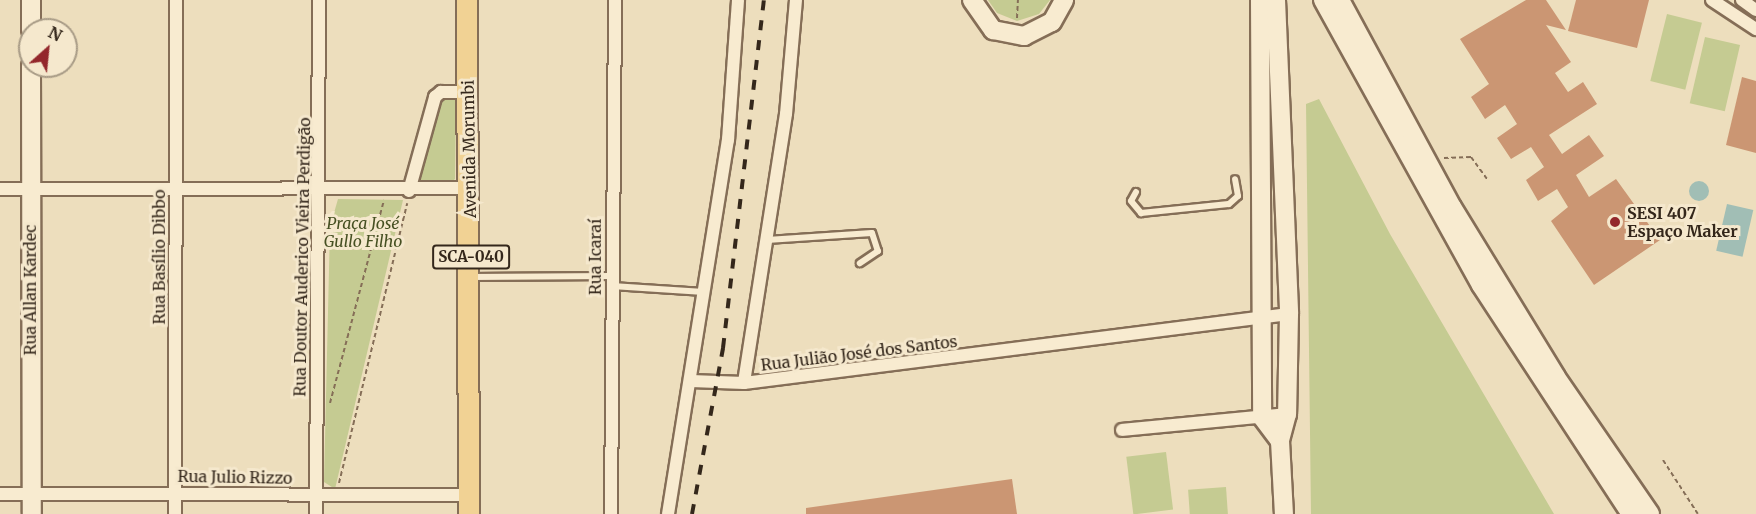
<!DOCTYPE html>
<html>
<head>
<meta charset="utf-8">
<style>
	body { margin:0 }
	#map { position:relative; width:1756px; height:514px; overflow:hidden; background:#eddebd; font-family:Merriweather,serif }
	div>[style] { position:absolute }
	.green>* { inset:0; background:#c5cb92; transform-origin:0 0 }
	.water>* { inset:0; background:#a1beb5; transform-origin:0 0 }
	.round { border-radius:50% }
	.building>* { inset:0; background:#cb9673 }
	.path>* { height:2px; margin-top:-1px; transform-origin:0; background:repeating-linear-gradient(90deg,#856e57 0 4.5px,transparent 0 7.5px) }
	.roads { filter:drop-shadow(2px 0 #856e57) drop-shadow(-2px 0 #856e57) drop-shadow(0 2px #856e57) drop-shadow(0 -2px #856e57) }
	.lane>* { height:6px; margin:-3px; padding:0 3px; transform-origin:3px; border-radius:3px; background:#f8ebd0 }
	.street>* { height:12px; margin:-6px; padding:0 6px; transform-origin:6px; border-radius:6px; background:#f8ebd0 }
	.secondary>* { height:18px; margin:-9px; padding:0 9px; transform-origin:9px; border-radius:9px; background:#f8ebd0 }
	.primary>* { height:20px; margin:-10px; padding:0 10px; transform-origin:10px; border-radius:10px; background:#f1d294 }
	.rail>* { height:4px; margin-top:-2px; transform-origin:0; background:repeating-linear-gradient(90deg,#34271b 0 10px,transparent 0 20px) }
	.dots>* { width:16px; height:16px; translate:-50% -50%; box-sizing:border-box; border:3px solid #f5e8cd; border-radius:50% }
	span { translate:-50% -50%; white-space:nowrap; text-align:center; line-height:1.15; -webkit-text-stroke:6px #f5e8cd; paint-order:stroke }
	.shield-label span { padding:2px 4px; background:#f5e8cd; border:2px solid; border-radius:4px; -webkit-text-stroke-width:0 }
	.shield-label { font-size:15px; color:#34271b; font-weight:700 }
	.street-label { font-size:16px; color:#34271b }
	.poi-label { font-size:16px; color:#34271b; font-weight:700 }
	.left { translate:0 -50%; text-align:left }
	.park-label { font-size:16px; color:#465022; font-style:italic }
	.north { position:absolute; left:18px; top:18px; width:60px; height:60px; box-sizing:border-box; background:#f5e8cd; border:2px solid #a89b86; border-radius:50%; rotate:27deg; font-size:16px; font-weight:700; line-height:24px; text-align:center; color:#34271b }
	.north::after { content:''; display:block; margin:auto; width:21px; height:27px; background:#93272b; clip-path:polygon(50% 0,100% 100%,50% 72%,0 100%) }
</style>
</head>
<body>
<div id="map">
	<div class="green">
		<i style="clip-path:polygon(988px 0,1050px 0,1039px 14px,1017px 21px,997px 13px)"></i>
		<i style="left:1667px;top:14px;width:36px;height:69px;rotate:14deg"></i>
		<i style="left:1705px;top:37px;width:36px;height:68px;rotate:13deg"></i>
		<i style="clip-path:polygon(442px 99px,456px 99px,455px 179px,449px 185px,415px 184px)"></i>
		<i style="clip-path:polygon(1319px 99px,1390px 234px,1554px 514px,1311px 514px,1306px 104px)"></i>
		<i style="clip-path:polygon(338px 199px,403px 200px,335px 489px,324px 482px,330px 227px)"></i>
		<i style="left:1166px;top:452px;width:58px;height:40px;rotate:83deg"></i>
		<i style="left:1226px;top:487px;width:27px;height:38px;rotate:86deg"></i>
	</div>
	<div class="water">
		<i class="round" style="left:1689px;top:181px;width:20px;height:20px"></i>
		<i style="left:1727px;top:204px;width:27px;height:48px;rotate:13deg"></i>
	</div>
	<div class="building">
		<i style="clip-path:polygon(1526px 0,1546px 0,1566px 30px,1546px 25px,1571px 62px,1555px 73px,1568px 92px,1583px 82px,1597px 104px,1549px 135px,1562px 154px,1589px 135px,1604px 156px,1576px 175px,1589px 197px,1616px 179px,1660px 240px,1594px 285px,1551px 221px,1568px 207px,1557px 189px,1538px 201px,1526px 180px,1544px 167px,1531px 147px,1511px 159px,1497px 138px,1517px 124px,1505px 105px,1485px 119px,1471px 97px,1489px 84px,1460px 39px)"></i>
		<i style="clip-path:polygon(1576px 0,1649px 0,1637px 48px,1568px 31px)"></i>
		<i style="clip-path:polygon(1742px 77px,1756px 81px,1756px 153px,1726px 145px)"></i>
		<i style="clip-path:polygon(1012px 479px,1017px 514px,806px 514px,806px 508px)"></i>
	</div>
	<div class="path">
		<i style="left:1017px;top:18px;width:18px;rotate:-87deg"></i>
		<i style="left:1444px;top:158px;width:27px;rotate:-2deg"></i>
		<i style="left:1471px;top:157px;width:29px;rotate:54deg"></i>
		<i style="left:330px;top:403px;width:210px;rotate:-75.1deg"></i>
		<i style="left:1663px;top:460px;width:64px;rotate:57.1deg"></i>
		<i style="left:339px;top:483px;width:288px;rotate:-76.3deg"></i>
	</div>
	<div class="roads">
		<div class="lane">
			<i style="left:1136px;top:192px;width:10px;rotate:119deg"></i>
			<i style="left:1131px;top:201px;width:16px;rotate:50deg"></i>
			<i style="left:1141px;top:213px;width:88px;rotate:-5.8deg"></i>
			<i style="left:1229px;top:204px;width:12px;rotate:-42deg"></i>
			<i style="left:1238px;top:196px;width:17px;rotate:-100deg"></i>
			<i style="left:767px;top:240px;width:105px;rotate:-3.8deg"></i>
			<i style="left:872px;top:233px;width:19px;rotate:72deg"></i>
			<i style="left:878px;top:251px;width:22px;rotate:146deg"></i>
			<i style="left:471px;top:277px;width:140px;rotate:-0.4deg"></i>
			<i style="left:612px;top:286px;width:92px;rotate:3.7deg"></i>
		</div>
		<div class="street">
			<i style="left:796px;top:0;width:114px;rotate:95deg"></i>
			<i style="left:786px;top:114px;width:272px;rotate:98.9deg"></i>
			<i style="left:744px;top:383px;width:549px;rotate:-7.22deg"></i>
			<i style="left:1712px;top:0;width:53px;rotate:33.4deg"></i>
			<i style="left:1742px;top:0;width:17px;rotate:36deg"></i>
			<i style="left:0;top:189px;width:471px;rotate:-0.1deg"></i>
			<i style="left:409px;top:191px;width:98px;rotate:-74.5deg"></i>
			<i style="left:435px;top:97px;width:8px;rotate:-40deg"></i>
			<i style="left:441px;top:92px;width:26px"></i>
			<i style="left:691px;top:381px;width:53px;rotate:2.2deg"></i>
			<i style="left:1122px;top:430px;width:166px;rotate:-5.5deg"></i>
			<i style="left:0;top:494px;width:469px;rotate:0.1deg"></i>
			<i style="left:175px;top:514px;width:514px;rotate:-89.89deg"></i>
			<i style="left:316px;top:514px;width:514px;rotate:-89.67deg"></i>
			<i style="left:611px;top:514px;width:514px;rotate:-89.55deg"></i>
			<i style="left:668px;top:514px;width:379px;rotate:-80.9deg"></i>
			<i style="left:728px;top:140px;width:140px;rotate:-85.9deg"></i>
		</div>
		<div class="secondary">
			<i style="left:972px;top:0;width:37px;rotate:55deg"></i>
			<i style="left:993px;top:30px;width:32px;rotate:11deg"></i>
			<i style="left:1024px;top:36px;width:31px;rotate:-27deg"></i>
			<i style="left:1052px;top:22px;width:25px;rotate:-61deg"></i>
			<i style="left:1260px;top:0;width:417px;rotate:89.7deg"></i>
			<i style="left:1262px;top:417px;width:30px;rotate:53deg"></i>
			<i style="left:1276px;top:0;width:314px;rotate:87.6deg"></i>
			<i style="left:1289px;top:314px;width:100px;rotate:91.1deg"></i>
			<i style="left:1287px;top:414px;width:28px;rotate:105deg"></i>
			<i style="left:1280px;top:441px;width:73px;rotate:86.9deg"></i>
			<i style="left:1323px;top:0;width:326px;rotate:61deg"></i>
			<i style="left:1481px;top:285px;width:274px;rotate:56.8deg"></i>
			<i style="left:1340px;top:0;width:235px;rotate:61.6deg"></i>
			<i style="left:1452px;top:207px;width:199px;rotate:58.5deg"></i>
			<i style="left:1556px;top:377px;width:166px;rotate:55.5deg"></i>
			<i style="left:31px;top:30px;width:30px;rotate:-90deg"></i>
			<i style="left:31px;top:66px;width:448px;rotate:89.9deg"></i>
		</div>
		<div class="primary">
			<i style="left:467px;top:0;width:514px;rotate:89.78deg"></i>
		</div>
	</div>
	<div class="rail">
		<i style="left:692px;top:514px;width:169px;rotate:-79.4deg"></i>
		<i style="left:723px;top:348px;width:350px;rotate:-83.3deg"></i>
	</div>
	<div class="dots">
		<i style="left:1615px;top:222px;background:#93272b"></i>
	</div>
	<div class="shield-label">
		<span style="left:471px;top:257px">SCA-040</span>
	</div>
	<div class="street-label">
		<span style="left:469px;top:149px;rotate:-91deg">Avenida Morumbi</span>
		<span style="left:159px;top:257px;rotate:-90deg">Rua Basílio Dibbo</span>
		<span style="left:302px;top:257px;rotate:-89deg">Rua Doutor Auderico Vieira Perdigão</span>
		<span style="left:595px;top:257px;rotate:-90deg">Rua Icaraí</span>
		<span style="left:30px;top:290px;rotate:-90deg">Rua Allan Kardec</span>
		<span style="left:859px;top:353px;rotate:-7deg">Rua Julião José dos Santos</span>
		<span style="left:235px;top:477px;rotate:1deg">Rua Julio Rizzo</span>
	</div>
	<div class="poi-label">
		<span class="left" style="left:1627px;top:222px">SESI 407<br>Espaço Maker</span>
	</div>
	<div class="park-label">
		<span style="left:363px;top:232px">Praça José<br>Gullo Filho</span>
	</div>
	<div class="north">N</div>
</div>
</body>
</html>
